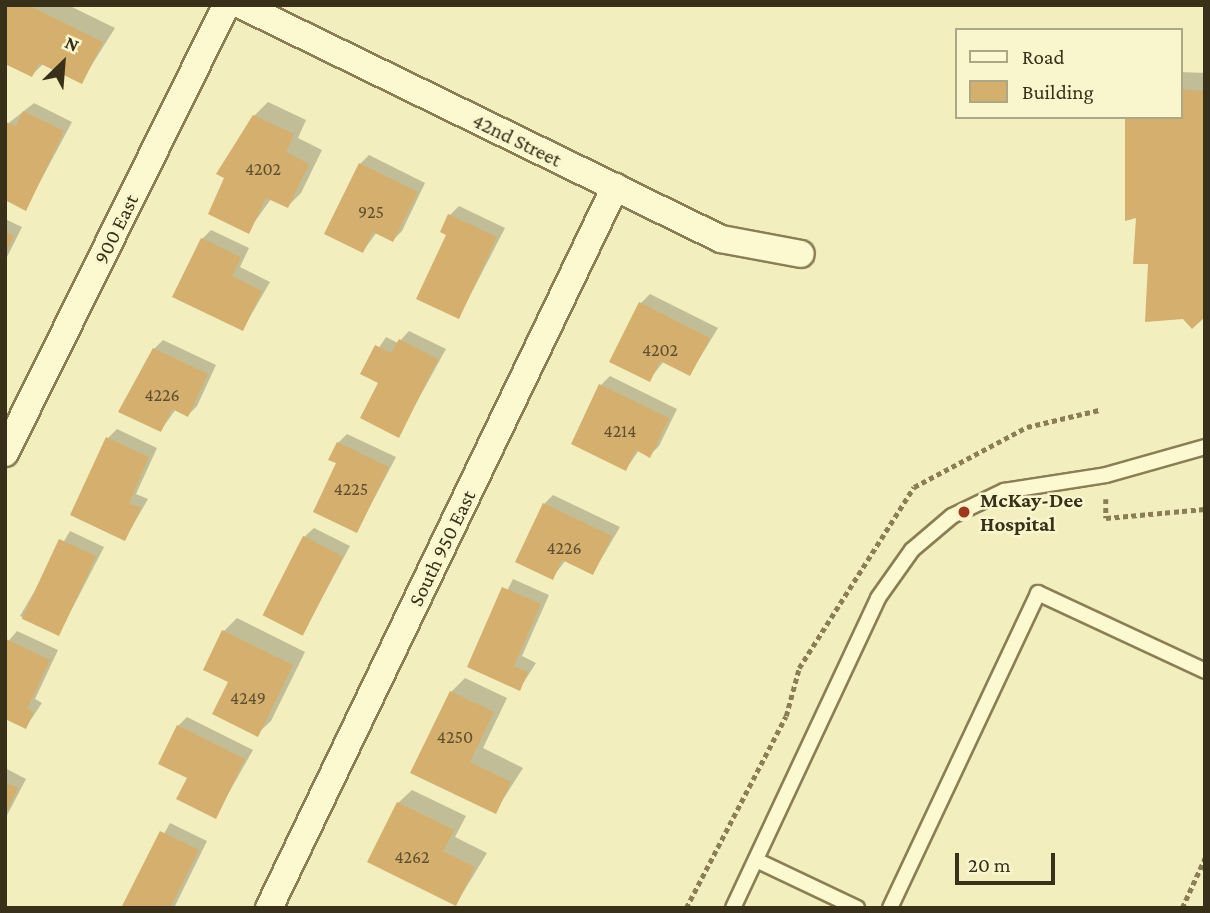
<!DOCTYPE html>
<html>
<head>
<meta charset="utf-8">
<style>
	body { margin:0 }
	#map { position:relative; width:1210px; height:913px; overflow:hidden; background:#f2eebd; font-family:"Crimson Pro",serif }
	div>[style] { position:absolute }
	.shadow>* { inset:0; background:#0003 }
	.building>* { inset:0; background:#d4af6e; transform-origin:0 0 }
	.path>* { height:4.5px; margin-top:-2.25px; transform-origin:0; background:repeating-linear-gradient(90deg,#8c7e54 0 5px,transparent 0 8.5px) }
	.roads { filter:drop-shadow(2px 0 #8c7e54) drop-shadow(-2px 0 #8c7e54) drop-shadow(0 2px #8c7e54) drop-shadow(0 -2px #8c7e54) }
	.lane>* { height:14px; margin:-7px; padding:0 7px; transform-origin:7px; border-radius:7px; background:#fcf9d1 }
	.street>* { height:26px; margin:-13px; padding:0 13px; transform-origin:13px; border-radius:13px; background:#fcf9d1 }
	.dots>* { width:19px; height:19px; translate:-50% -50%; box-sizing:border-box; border:4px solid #f9f6cd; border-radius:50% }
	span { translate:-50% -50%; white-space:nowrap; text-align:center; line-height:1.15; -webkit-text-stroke:5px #f9f6cd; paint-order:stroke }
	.number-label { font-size:18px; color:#60502f }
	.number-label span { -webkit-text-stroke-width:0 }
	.street-label { font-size:21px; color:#39301a }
	.poi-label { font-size:21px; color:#39301a; font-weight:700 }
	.left { translate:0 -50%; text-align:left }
	.frame { position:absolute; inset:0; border:7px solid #39301a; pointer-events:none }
	.legend { position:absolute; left:955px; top:28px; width:228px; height:91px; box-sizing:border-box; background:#f9f6cd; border:2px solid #aca785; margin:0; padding:9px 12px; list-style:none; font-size:21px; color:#39301a }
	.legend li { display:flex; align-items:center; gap:14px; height:35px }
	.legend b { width:35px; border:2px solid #aca785 }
	.north { position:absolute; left:28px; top:28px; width:70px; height:70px; -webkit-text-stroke:5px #f9f6cd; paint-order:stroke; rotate:25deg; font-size:19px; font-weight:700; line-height:28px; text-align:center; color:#39301a }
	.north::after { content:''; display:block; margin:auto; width:24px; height:32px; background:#39301a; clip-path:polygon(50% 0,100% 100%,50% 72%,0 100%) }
	.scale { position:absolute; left:955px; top:853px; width:100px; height:32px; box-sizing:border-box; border:4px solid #39301a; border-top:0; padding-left:9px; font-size:21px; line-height:24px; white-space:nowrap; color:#39301a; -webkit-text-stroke:5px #f9f6cd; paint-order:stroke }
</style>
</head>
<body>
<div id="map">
	<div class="shadow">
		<i style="clip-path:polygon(5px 5px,68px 5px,115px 28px,81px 82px,43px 64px,32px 75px)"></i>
		<i style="clip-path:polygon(1180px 72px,1205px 73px,1205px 315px,1150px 262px,1127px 119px,1180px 117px)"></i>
		<i style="clip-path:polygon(268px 102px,306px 120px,298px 138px,322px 150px,301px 193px,288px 206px,271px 199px,248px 231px,254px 116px)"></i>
		<i style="clip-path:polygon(34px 103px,72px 122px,26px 208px,5px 126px)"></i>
		<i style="clip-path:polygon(369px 155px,425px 183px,402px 231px,393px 240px,377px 232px,363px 251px,360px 164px)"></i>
		<i style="clip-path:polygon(459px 206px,505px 228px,459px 317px,449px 234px,450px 215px)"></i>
		<i style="clip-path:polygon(5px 219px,22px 227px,5px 261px)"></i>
		<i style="clip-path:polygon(211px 230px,249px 248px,240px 267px,270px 282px,243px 329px,202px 239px)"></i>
		<i style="clip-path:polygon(650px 294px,718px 328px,690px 374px,664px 361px,649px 380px,641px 303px)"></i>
		<i style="clip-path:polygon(409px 331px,446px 349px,398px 436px,380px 382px,362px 373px,386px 337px,398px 343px)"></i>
		<i style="clip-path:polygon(163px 340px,216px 365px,197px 406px,188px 415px,176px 409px,161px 430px,154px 349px)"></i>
		<i style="clip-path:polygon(610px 376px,677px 409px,659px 446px,650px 455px,639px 450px,626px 469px,601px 385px)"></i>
		<i style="clip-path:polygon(117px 429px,157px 448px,136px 494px,148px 499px,125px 539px,108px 438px)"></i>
		<i style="clip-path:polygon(347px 434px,396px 457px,357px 531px,338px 462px,338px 443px)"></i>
		<i style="clip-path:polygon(553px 495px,620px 527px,593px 573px,566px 560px,552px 578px,544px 504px)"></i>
		<i style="clip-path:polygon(314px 528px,350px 546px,303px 633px,304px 537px)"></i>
		<i style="clip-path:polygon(70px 531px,104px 547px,59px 634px,20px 616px)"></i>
		<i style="clip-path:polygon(513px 579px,549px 595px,522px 656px,536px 663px,520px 688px,469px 666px)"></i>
		<i style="clip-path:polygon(237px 618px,305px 652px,271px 721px,257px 734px,230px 681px,223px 632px)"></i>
		<i style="clip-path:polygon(17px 631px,58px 650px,35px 699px,42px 703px,26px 727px,5px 718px,5px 645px)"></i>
		<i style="clip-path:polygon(465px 678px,507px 698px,483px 748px,523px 768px,495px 812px,412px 772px,451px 692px)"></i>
		<i style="clip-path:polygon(187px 717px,253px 750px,215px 817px,178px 726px)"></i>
		<i style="clip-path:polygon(5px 768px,26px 779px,5px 819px)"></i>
		<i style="clip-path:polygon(412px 790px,466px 816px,455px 837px,487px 853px,456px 904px,398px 803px)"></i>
		<i style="clip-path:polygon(170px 823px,207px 841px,174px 908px,123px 908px)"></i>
	</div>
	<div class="building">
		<i style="clip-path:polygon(5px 5px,28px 5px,103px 42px,82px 84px,39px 63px,32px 77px,5px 64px)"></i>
		<i style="clip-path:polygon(1180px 89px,1205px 91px,1205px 317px,1192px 329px,1183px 319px,1145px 322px,1148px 264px,1133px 264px,1136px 218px,1125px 221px,1125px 118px,1180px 117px)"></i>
		<i style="clip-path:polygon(23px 111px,64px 131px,26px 211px,5px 200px,5px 122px,16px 126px)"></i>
		<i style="clip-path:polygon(253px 115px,294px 134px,286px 152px,309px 164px,288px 208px,266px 198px,249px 234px,208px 214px,224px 178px,216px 174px)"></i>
		<i style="clip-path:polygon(359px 163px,418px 192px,393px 242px,373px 232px,363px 253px,324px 234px)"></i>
		<i style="clip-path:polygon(448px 214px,497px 237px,459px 319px,416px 299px,446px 235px,440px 232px)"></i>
		<i style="clip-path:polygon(5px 232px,14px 236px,5px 254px)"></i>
		<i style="clip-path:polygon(201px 238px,241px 257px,232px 276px,262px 291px,243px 331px,172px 297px)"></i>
		<i style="clip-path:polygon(639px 302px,710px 338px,690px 376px,660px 361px,650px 382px,609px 362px)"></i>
		<i style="clip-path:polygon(399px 339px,438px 359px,399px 438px,360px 418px,378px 383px,360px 374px,375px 345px,391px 353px)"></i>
		<i style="clip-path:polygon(153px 348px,208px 374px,188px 417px,172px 409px,161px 432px,118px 412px)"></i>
		<i style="clip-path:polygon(599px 384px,669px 418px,650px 458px,636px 450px,626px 471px,571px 444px)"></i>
		<i style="clip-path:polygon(106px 437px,149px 457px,129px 503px,141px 508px,125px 541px,70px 515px)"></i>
		<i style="clip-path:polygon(337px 442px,389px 467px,357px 533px,313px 512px,336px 463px,328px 460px)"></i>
		<i style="clip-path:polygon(543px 503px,612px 536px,593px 575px,562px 560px,553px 580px,515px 562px)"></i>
		<i style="left:303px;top:536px;width:45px;height:89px;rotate:27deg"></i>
		<i style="left:59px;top:539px;width:41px;height:88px;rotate:25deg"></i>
		<i style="clip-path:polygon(502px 587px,541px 604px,514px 666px,528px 672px,520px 691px,467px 667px)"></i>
		<i style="clip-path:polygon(222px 630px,293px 665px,258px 737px,212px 714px,228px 682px,203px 670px)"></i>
		<i style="clip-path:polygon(6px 639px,50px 660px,27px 709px,34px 712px,26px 729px,5px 719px)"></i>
		<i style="clip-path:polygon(450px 691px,494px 712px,470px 762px,511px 782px,496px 814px,410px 773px)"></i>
		<i style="clip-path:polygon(177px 725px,245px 759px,216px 819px,176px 799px,187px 778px,158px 764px)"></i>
		<i style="clip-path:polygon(5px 782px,18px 788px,5px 815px)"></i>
		<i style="clip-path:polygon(397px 802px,454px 830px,443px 851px,475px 867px,456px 906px,367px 862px)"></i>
		<i style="clip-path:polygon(160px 831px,199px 850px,170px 908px,121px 908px)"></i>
	</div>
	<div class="path">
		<i style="left:1106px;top:499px;width:19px;rotate:90deg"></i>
		<i style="left:1106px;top:518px;width:99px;rotate:-5.2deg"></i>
		<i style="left:686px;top:908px;width:216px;rotate:-62.5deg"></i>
		<i style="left:786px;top:716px;width:50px;rotate:-74.8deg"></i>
		<i style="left:799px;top:668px;width:214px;rotate:-57.6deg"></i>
		<i style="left:914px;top:487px;width:128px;rotate:-28deg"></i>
		<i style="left:1027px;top:427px;width:74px;rotate:-13.3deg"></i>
		<i style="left:1182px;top:908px;width:55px;rotate:-65.3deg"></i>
	</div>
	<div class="roads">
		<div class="lane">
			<i style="left:756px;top:860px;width:112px;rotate:25.4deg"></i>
			<i style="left:733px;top:908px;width:342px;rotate:-64.9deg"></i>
			<i style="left:878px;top:598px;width:59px;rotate:-54.7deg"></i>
			<i style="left:912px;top:550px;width:52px;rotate:-40.4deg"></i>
			<i style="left:952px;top:516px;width:58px;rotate:-25.7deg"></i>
			<i style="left:1004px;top:491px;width:103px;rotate:-8.9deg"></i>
			<i style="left:1106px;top:475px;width:103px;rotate:-15.8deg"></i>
			<i style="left:890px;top:908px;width:348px;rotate:-64.8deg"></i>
			<i style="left:1038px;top:593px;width:184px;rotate:25deg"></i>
		</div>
		<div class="street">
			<i style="left:241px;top:5px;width:534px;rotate:25.99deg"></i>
			<i style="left:721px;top:239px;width:81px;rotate:10.6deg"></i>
			<i style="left:5px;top:453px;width:500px;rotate:-63.7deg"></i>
			<i style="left:269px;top:908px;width:800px;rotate:-64.36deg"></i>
		</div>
	</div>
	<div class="dots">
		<i style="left:964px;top:512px;background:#a1391e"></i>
	</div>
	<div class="number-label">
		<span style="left:263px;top:169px">4202</span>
		<span style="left:371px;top:212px">925</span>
		<span style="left:660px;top:350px">4202</span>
		<span style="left:162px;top:395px">4226</span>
		<span style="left:620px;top:431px">4214</span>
		<span style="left:351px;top:489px">4225</span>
		<span style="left:564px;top:548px">4226</span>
		<span style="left:248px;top:698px">4249</span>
		<span style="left:455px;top:737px">4250</span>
		<span style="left:412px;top:857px">4262</span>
	</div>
	<div class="street-label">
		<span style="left:517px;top:140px;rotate:26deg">42nd Street</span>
		<span style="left:116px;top:229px;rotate:-64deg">900 East</span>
		<span style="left:442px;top:548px;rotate:-64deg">South 950 East</span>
	</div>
	<div class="poi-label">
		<span class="left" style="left:980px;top:512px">McKay-Dee<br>Hospital</span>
	</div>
	<div class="frame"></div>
	<ul class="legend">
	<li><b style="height:9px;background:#fcf9d1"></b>Road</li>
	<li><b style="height:19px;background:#d4af6e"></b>Building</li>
	</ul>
	<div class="north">N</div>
	<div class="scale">20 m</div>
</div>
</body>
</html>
